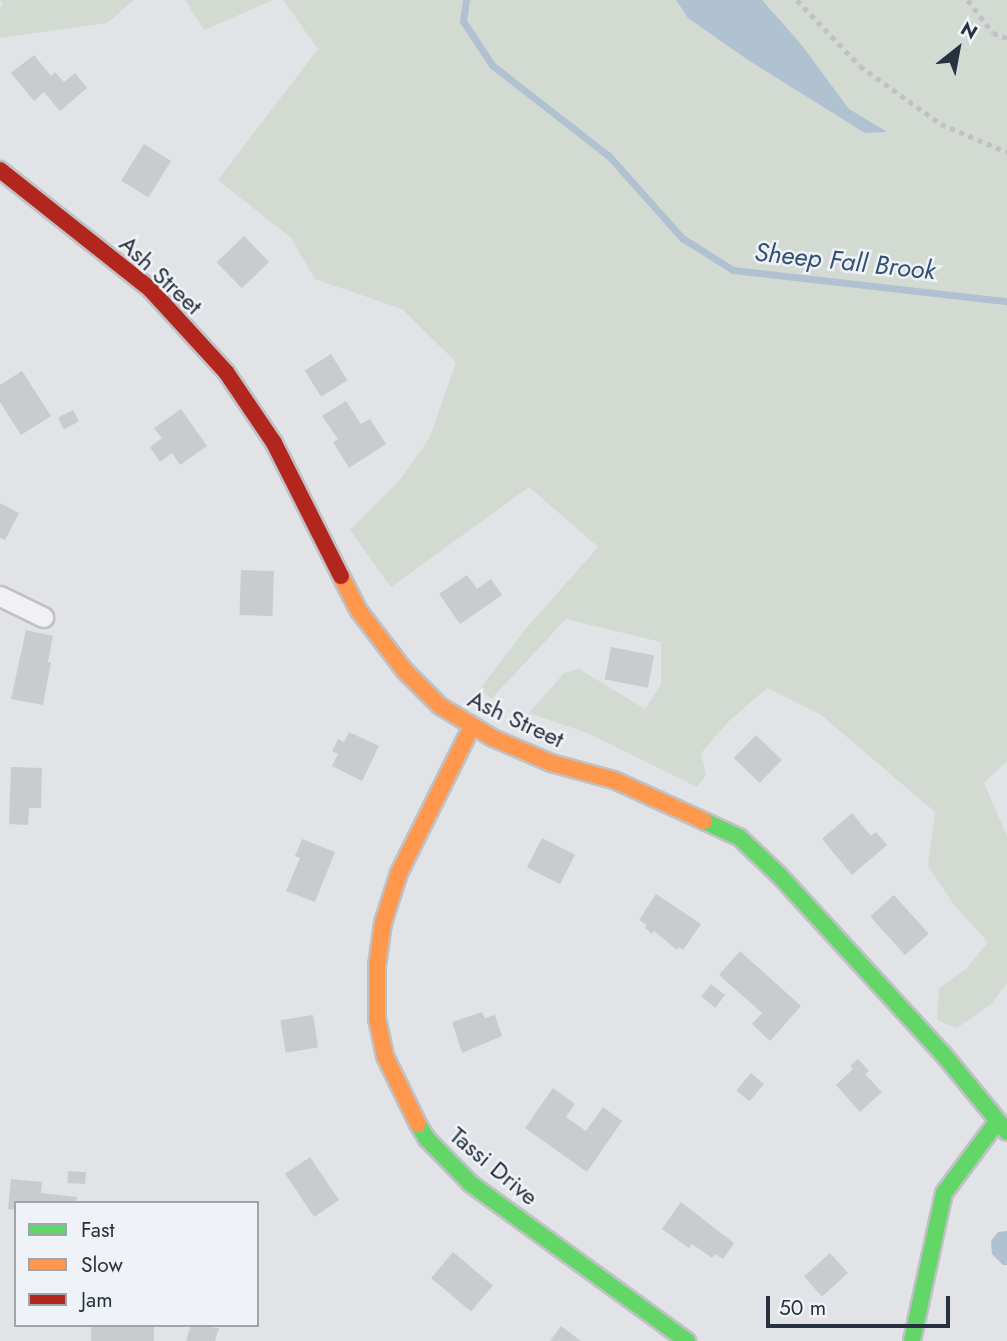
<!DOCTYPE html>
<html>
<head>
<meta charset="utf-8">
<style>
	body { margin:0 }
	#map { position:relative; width:1007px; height:1341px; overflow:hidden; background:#e1e3e6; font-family:Jost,sans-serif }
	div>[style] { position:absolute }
	.green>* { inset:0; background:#d2dad2 }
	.water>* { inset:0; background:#b0c1d1 }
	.stream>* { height:7px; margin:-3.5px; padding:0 3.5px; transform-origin:3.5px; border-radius:3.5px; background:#b0c1d1 }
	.building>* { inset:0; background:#cacbce; transform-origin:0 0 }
	.path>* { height:4.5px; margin-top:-2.25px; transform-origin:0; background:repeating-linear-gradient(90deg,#c0c1c7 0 5px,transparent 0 10px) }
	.roads { filter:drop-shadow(2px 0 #bfc1c4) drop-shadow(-2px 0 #bfc1c4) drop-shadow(0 2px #bfc1c4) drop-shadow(0 -2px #bfc1c4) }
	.street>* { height:19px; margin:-9.5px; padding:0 9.5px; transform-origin:9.5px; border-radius:9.5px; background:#f1f1f3 }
	.fast>* { height:16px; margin:-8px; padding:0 8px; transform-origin:8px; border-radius:8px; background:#63d668 }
	.slow>* { height:16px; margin:-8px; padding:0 8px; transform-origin:8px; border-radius:8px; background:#ff974d }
	.jam>* { height:16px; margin:-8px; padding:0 8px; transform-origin:8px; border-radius:8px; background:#b3261e }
	span { translate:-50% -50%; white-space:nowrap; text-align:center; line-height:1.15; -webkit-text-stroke:5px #eff2f6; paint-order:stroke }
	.street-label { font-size:24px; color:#28313f }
	.water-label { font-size:26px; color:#335173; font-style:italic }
	.legend { position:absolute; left:14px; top:1201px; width:245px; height:126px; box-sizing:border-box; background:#eff2f6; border:2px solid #9fa5ad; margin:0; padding:9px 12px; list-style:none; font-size:21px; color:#28313f }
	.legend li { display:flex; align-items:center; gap:14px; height:35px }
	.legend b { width:35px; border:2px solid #9fa5ad }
	.north { position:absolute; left:923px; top:14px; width:70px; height:70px; -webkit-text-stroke:5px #eff2f6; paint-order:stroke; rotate:31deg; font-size:19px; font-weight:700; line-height:28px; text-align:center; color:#28313f }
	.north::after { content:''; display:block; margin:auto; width:24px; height:32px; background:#28313f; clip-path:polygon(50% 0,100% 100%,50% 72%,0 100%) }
	.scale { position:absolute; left:766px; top:1296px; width:184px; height:32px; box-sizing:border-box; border:4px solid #28313f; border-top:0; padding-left:9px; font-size:21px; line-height:24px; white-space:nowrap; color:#28313f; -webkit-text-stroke:5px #eff2f6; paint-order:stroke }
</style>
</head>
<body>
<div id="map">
	<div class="green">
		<i style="clip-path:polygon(0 0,134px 0,107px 23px,0 38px,0 7px,3px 4px)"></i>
		<i style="clip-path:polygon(185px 0,273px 0,204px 30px)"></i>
		<i style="clip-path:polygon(283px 0,1007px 0,1007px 761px,984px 783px,1007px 836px,1007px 983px,991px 1004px,957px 1028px,937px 1020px,939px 988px,966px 969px,988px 942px,955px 906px,928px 866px,935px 812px,820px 714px,767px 688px,728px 722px,701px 753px,706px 775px,697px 787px,590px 734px,529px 713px,564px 673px,579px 669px,645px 709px,661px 685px,661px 642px,566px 619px,492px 698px,479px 690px,524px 631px,598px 547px,529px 487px,391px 587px,350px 530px,400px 480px,430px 437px,456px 362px,402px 309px,315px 279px,291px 238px,218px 180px,318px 49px)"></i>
	</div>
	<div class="water">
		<i style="clip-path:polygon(676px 0,762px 0,800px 43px,849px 109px,887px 132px,865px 133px,748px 60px,688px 18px)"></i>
		<i style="clip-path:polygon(1007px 1231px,1007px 1265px,1003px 1265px,992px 1254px,991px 1241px,998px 1232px)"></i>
	</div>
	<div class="stream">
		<i style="left:466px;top:0;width:21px;rotate:98deg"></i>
		<i style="left:463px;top:21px;width:53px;rotate:56.6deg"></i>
		<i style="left:492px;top:65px;width:148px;rotate:37.9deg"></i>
		<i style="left:609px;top:156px;width:110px;rotate:48.3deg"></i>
		<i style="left:682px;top:238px;width:60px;rotate:32.1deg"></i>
		<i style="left:733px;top:270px;width:276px;rotate:6.5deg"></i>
	</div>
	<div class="building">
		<i style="clip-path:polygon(34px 55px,51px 76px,55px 72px,64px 82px,75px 73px,87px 88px,60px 111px,44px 92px,34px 101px,11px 73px)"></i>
		<i style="left:144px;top:144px;width:32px;height:43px;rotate:32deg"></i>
		<i style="left:244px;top:236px;width:36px;height:38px;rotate:46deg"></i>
		<i style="left:331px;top:354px;width:31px;height:31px;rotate:58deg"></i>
		<i style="clip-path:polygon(22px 371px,51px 416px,21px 435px,0 402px,0 385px)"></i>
		<i style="clip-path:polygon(346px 401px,361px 424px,370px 419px,386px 444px,349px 468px,333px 442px,338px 439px,322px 416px)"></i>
		<i style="clip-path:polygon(181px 409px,207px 446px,180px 465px,172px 453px,160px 462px,150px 447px,162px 438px,154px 428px)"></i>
		<i style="left:73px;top:410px;width:13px;height:17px;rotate:63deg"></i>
		<i style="clip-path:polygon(0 503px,19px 513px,5px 540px,0 538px)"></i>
		<i style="left:241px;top:570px;width:33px;height:45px;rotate:2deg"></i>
		<i style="clip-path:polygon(467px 575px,477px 589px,491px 579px,502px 595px,460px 624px,439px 594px)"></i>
		<i style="clip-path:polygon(26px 630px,53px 636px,48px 662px,51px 662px,43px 705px,11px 699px)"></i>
		<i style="left:611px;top:647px;width:44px;height:33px;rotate:11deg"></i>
		<i style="clip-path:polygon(349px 732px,379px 746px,362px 781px,332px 766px,338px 754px,332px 751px,338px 739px,344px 742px)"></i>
		<i style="left:756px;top:735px;width:36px;height:32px;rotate:44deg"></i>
		<i style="clip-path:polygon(11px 767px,42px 768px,41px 808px,29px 808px,28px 825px,9px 824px)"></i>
		<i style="clip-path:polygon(852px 813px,871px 836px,876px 832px,887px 845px,852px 875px,822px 839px)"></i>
		<i style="left:542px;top:838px;width:37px;height:33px;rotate:27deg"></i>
		<i style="clip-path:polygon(302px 839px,335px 852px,315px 902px,286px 891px,300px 858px,295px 856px)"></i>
		<i style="clip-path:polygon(656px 894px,701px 924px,683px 950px,679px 947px,677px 950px,654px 931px,652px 934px,645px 928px,647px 925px,639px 920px)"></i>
		<i style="left:894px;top:895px;width:52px;height:32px;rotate:48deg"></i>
		<i style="clip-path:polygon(740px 951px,801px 1006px,770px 1041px,752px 1024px,762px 1013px,719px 975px)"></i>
		<i style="left:711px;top:984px;width:18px;height:16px;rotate:38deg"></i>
		<i style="clip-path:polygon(482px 1012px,485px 1018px,495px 1015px,502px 1036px,462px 1053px,452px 1022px)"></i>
		<i style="left:313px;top:1015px;width:33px;height:33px;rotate:81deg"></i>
		<i style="clip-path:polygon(858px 1059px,869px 1071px,865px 1074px,882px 1092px,860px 1112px,836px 1085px,853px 1069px,850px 1066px)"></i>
		<i style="left:751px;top:1073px;width:17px;height:23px;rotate:40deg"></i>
		<i style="clip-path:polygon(553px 1088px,575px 1104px,566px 1117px,586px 1131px,603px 1107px,622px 1121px,587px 1172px,525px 1128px)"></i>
		<i style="left:310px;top:1157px;width:52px;height:30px;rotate:56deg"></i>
		<i style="left:68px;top:1171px;width:18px;height:12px;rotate:3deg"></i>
		<i style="clip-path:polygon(11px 1179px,42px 1182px,41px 1193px,77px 1197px,76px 1203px,16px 1203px,16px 1210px,8px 1209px)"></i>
		<i style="clip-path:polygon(681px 1202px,734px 1243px,723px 1259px,715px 1254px,712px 1258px,692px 1244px,689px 1248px,662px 1229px)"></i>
		<i style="left:453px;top:1252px;width:52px;height:34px;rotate:40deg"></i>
		<i style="left:830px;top:1253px;width:27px;height:35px;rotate:48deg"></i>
		<i style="left:91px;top:1325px;width:63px;height:16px"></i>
		<i style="clip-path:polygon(191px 1325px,219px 1328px,215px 1341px,186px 1341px)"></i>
		<i style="clip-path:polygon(561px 1326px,581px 1341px,550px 1341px)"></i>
	</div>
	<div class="path">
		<i style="left:797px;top:0;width:91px;rotate:46.3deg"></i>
		<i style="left:860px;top:66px;width:100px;rotate:35.6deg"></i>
		<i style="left:941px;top:124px;width:72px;rotate:23deg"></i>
		<i style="left:968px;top:0;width:41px;rotate:52.9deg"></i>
		<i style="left:993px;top:33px;width:15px;rotate:20deg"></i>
	</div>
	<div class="roads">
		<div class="street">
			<i style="left:0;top:596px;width:48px;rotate:26deg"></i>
		</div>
		<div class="fast">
			<i style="left:704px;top:821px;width:38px;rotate:25deg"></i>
			<i style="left:739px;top:837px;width:55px;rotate:43.5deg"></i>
			<i style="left:779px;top:875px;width:244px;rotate:47.5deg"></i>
			<i style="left:944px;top:1055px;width:99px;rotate:50.7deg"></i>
			<i style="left:418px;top:1124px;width:17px;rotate:59deg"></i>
			<i style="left:427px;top:1139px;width:63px;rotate:45.6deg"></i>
			<i style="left:471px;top:1184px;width:267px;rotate:36deg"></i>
			<i style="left:912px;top:1341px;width:151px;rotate:-77.8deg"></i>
			<i style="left:944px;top:1193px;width:89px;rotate:-53.3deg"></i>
		</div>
		<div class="slow">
			<i style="left:341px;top:576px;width:39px;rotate:63deg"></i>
			<i style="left:359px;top:611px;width:76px;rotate:52.5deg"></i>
			<i style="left:405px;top:671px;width:49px;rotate:45deg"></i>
			<i style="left:440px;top:706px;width:62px;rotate:31.1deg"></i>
			<i style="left:493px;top:738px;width:63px;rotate:23.3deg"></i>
			<i style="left:551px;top:763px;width:65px;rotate:15.1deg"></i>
			<i style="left:614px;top:780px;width:99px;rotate:24.5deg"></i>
			<i style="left:418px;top:1124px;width:76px;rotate:-115.9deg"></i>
			<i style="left:385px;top:1056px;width:38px;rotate:-102deg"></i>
			<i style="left:377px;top:1019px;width:53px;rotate:-90deg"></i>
			<i style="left:377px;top:966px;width:43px;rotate:-82.1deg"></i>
			<i style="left:383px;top:923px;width:52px;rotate:-72.3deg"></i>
			<i style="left:399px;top:873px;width:164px;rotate:-63.6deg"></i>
		</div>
		<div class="jam">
			<i style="left:0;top:170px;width:191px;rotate:38.4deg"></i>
			<i style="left:150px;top:289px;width:113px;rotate:47.5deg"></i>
			<i style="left:226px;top:372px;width:86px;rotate:55.9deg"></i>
			<i style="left:274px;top:443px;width:149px;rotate:63.3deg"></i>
		</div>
	</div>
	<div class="street-label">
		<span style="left:161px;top:275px;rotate:43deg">Ash Street</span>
		<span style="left:516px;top:719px;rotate:25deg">Ash Street</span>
		<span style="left:494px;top:1166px;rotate:40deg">Tassi Drive</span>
	</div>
	<div class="water-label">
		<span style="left:845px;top:262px;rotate:6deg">Sheep Fall Brook</span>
	</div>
	<ul class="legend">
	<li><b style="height:9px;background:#63d668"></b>Fast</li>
	<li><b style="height:9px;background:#ff974d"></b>Slow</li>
	<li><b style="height:9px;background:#b3261e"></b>Jam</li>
	</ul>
	<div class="north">N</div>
	<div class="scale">50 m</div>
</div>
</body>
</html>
